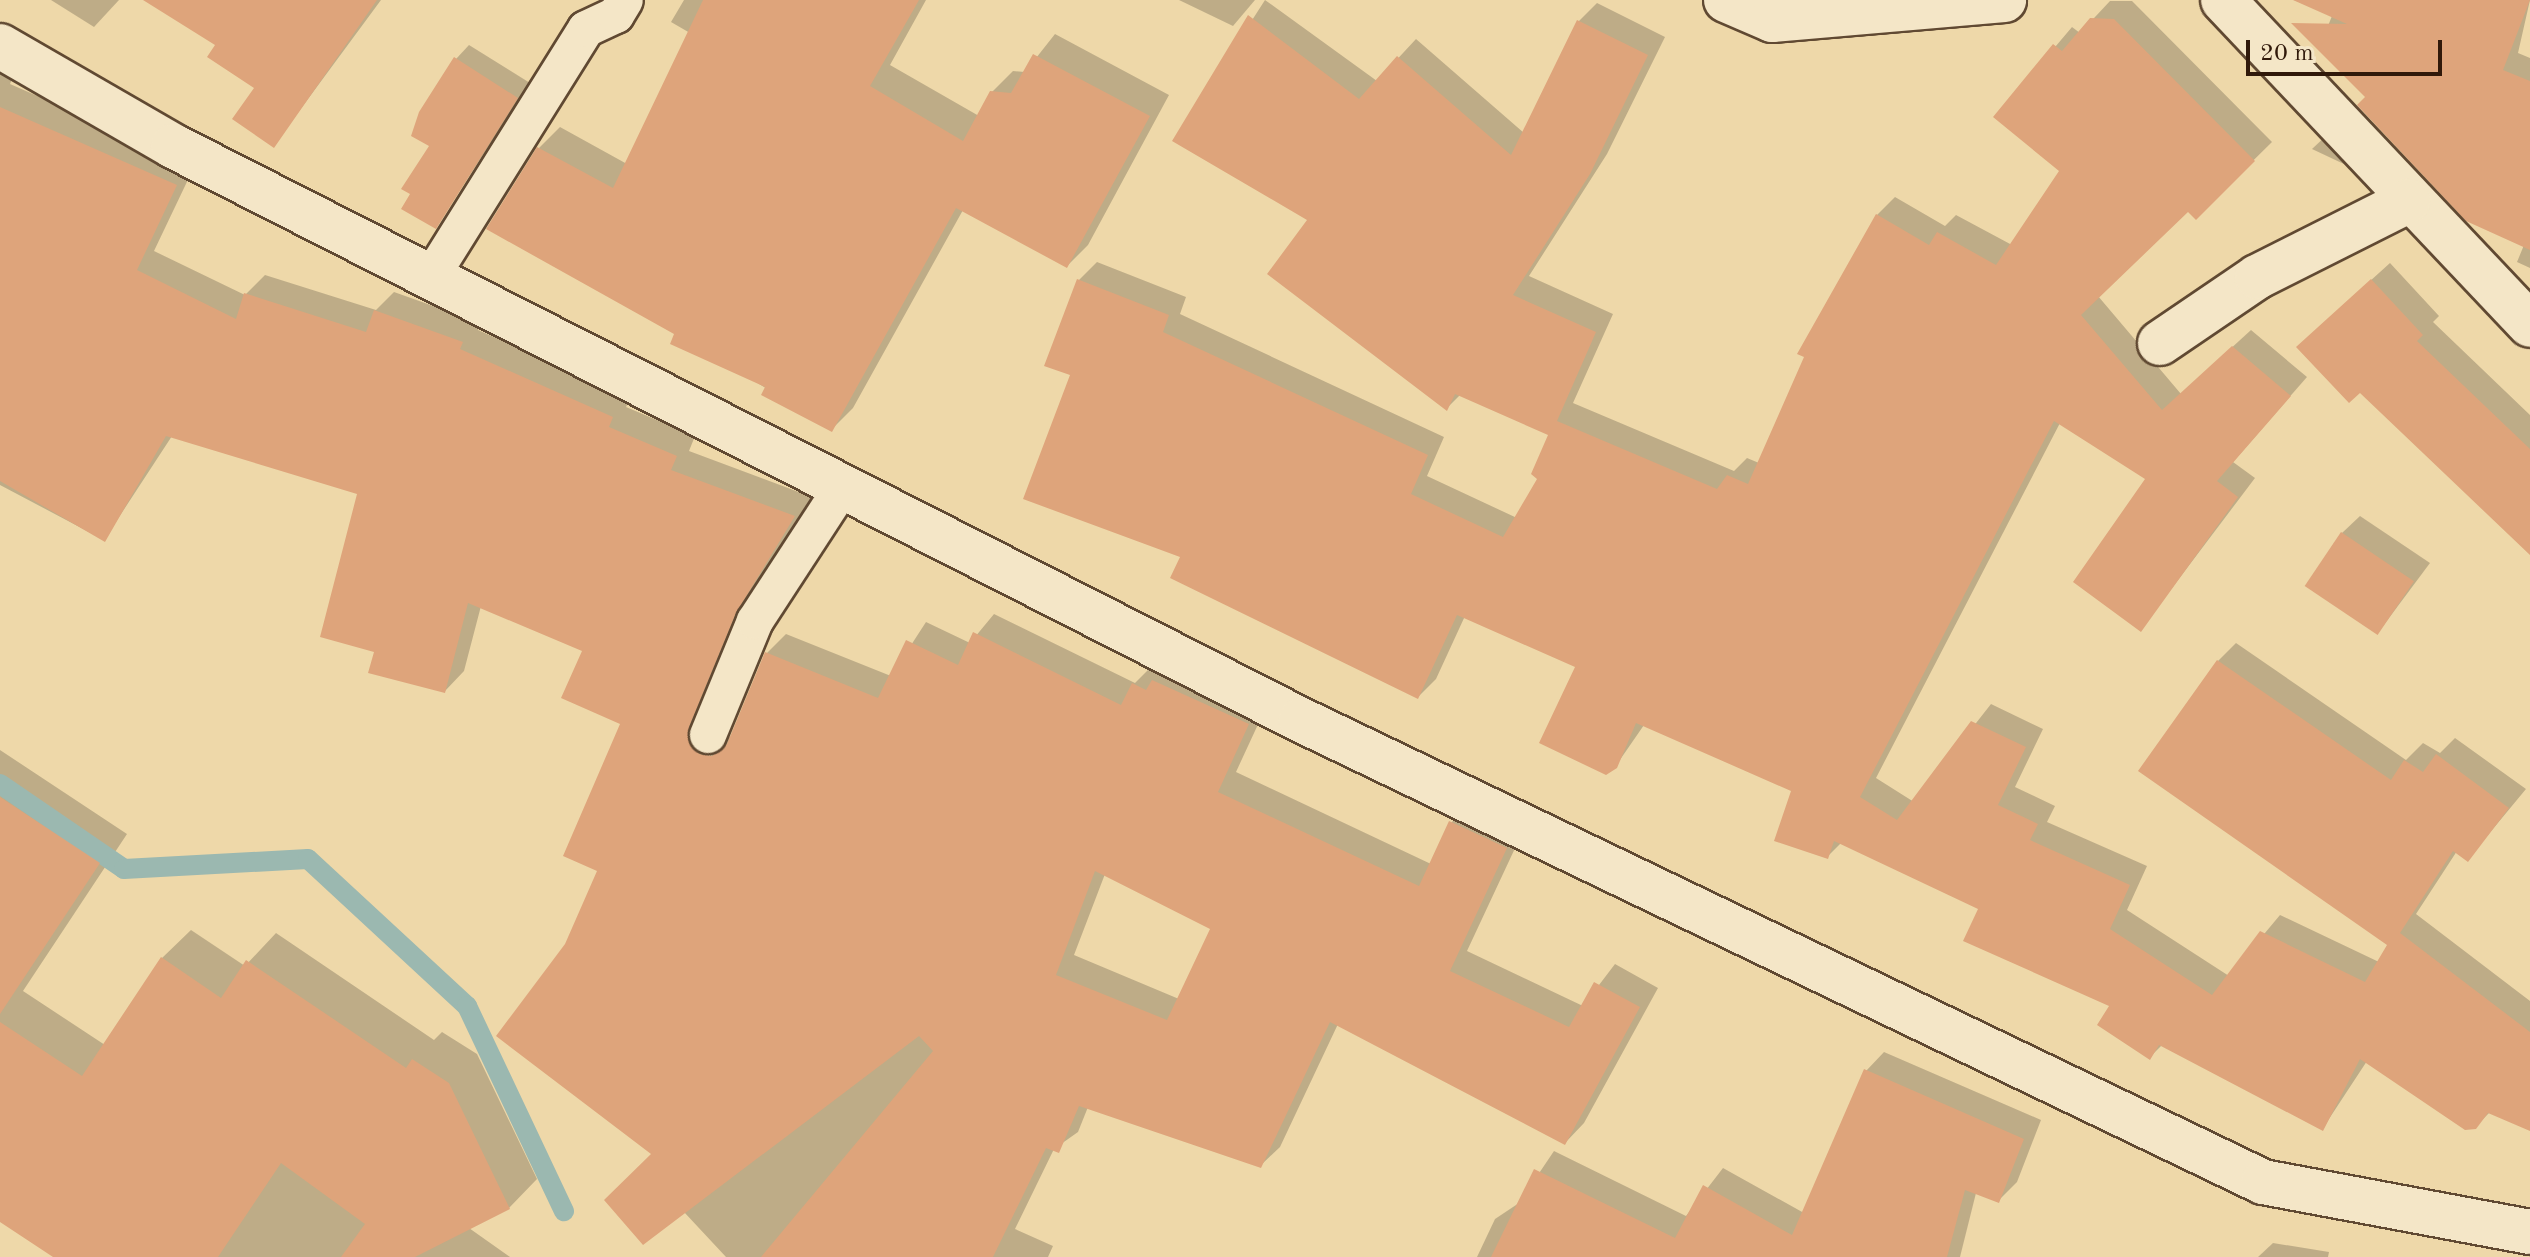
<!DOCTYPE html>
<html>
<head>
<meta charset="utf-8">
<style>
	body { margin:0 }
	#map { position:relative; width:2530px; height:1257px; overflow:hidden; background:#eed8a9; font-family:"Old Standard TT",serif }
	div>[style] { position:absolute }
	.shadow>* { inset:0; background:#0003 }
	.stream>* { height:20px; margin:-10px; padding:0 10px; transform-origin:10px; border-radius:10px; background:#9bb8b0 }
	.building>* { inset:0; background:#dea47b; transform-origin:0 0 }
	.roads { filter:drop-shadow(2px 0 #604932) drop-shadow(-2px 0 #604932) drop-shadow(0 2px #604932) drop-shadow(0 -2px #604932) }
	.lane>* { height:36px; margin:-18px; padding:0 18px; transform-origin:18px; border-radius:18px; background:#f4e6c7 }
	.street>* { height:44px; margin:-22px; padding:0 22px; transform-origin:22px; border-radius:22px; background:#f4e6c7 }
	.secondary>* { height:44px; margin:-22px; padding:0 22px; transform-origin:22px; border-radius:22px; background:#f4e6c7 }
	span { translate:-50% -50%; white-space:nowrap; text-align:center; line-height:1.15; -webkit-text-stroke:7px #f4e6c7; paint-order:stroke }
	.scale { position:absolute; left:2246px; top:40px; width:196px; height:36px; box-sizing:border-box; border:4px solid #30190a; border-top:0; padding-left:10px; font-size:24px; line-height:28px; white-space:nowrap; color:#30190a; -webkit-text-stroke:6px #f4e6c7; paint-order:stroke }
</style>
</head>
<body>
<div id="map">
	<div class="shadow">
		<i style="clip-path:polygon(51px 0,119px 0,94px 27px)"></i>
		<i style="clip-path:polygon(147px 0,381px 0,274px 145px,256px 88px,218px 45px)"></i>
		<i style="clip-path:polygon(684px 0,926px 0,890px 65px,979px 116px,992px 92px,1013px 71px,1025px 72px,1055px 34px,1169px 95px,1088px 245px,1067px 266px,963px 210px,853px 408px,832px 429px,677px 333px,539px 148px,560px 127px,627px 164px,690px 33px,671px 22px)"></i>
		<i style="clip-path:polygon(1179px 0,1255px 0,1233px 26px)"></i>
		<i style="clip-path:polygon(1265px 0,1377px 81px,1416px 39px,1524px 133px,1579px 21px,1597px 3px,1665px 37px,1607px 154px,1529px 276px,1613px 314px,1573px 403px,1734px 471px,1747px 458px,1759px 463px,1877px 215px,1895px 197px,1945px 226px,1956px 215px,2012px 245px,2062px 171px,1996px 117px,2072px 27px,2080px 33px,2110px 1px,2132px 1px,2272px 142px,2196px 217px,2188px 209px,2098px 296px,2181px 394px,2251px 330px,2307px 377px,2233px 462px,2255px 478px,2141px 629px,2148px 479px,2060px 423px,1876px 778px,1914px 802px,1991px 704px,2043px 729px,2015px 787px,2055px 806px,2047px 822px,2147px 866px,2127px 910px,2229px 976px,2280px 915px,2379px 962px,2389px 945px,2218px 661px,2236px 643px,2406px 760px,2423px 743px,2440px 753px,2455px 738px,2526px 789px,2468px 859px,2457px 851px,2416px 914px,2530px 1001px,2530px 1129px,2490px 1112px,2475px 1127px,2367px 1061px,2323px 1128px,2162px 1045px,2150px 1057px,2112px 1005px,1981px 908px,1842px 842px,1827px 857px,1794px 790px,1644px 725px,1615px 767px,1578px 666px,1465px 616px,1436px 679px,1418px 697px,1182px 556px,1072px 374px,1079px 280px,1097px 262px,1186px 297px,1180px 314px,1444px 437px,1427px 476px,1517px 518px,1540px 478px,1550px 434px,1461px 394px,1447px 408px,1310px 219px,1175px 140px)"></i>
		<i style="clip-path:polygon(2294px 0,2530px 0,2518px 53px,2530px 58px,2530px 268px,2517px 262px,2524px 245px,2319px 48px,2332px 16px)"></i>
		<i style="clip-path:polygon(evenodd,0 36px,21px 57px,10px 84px,195px 165px,154px 251px,245px 295px,265px 275px,376px 310px,394px 292px,481px 323px,478px 330px,631px 397px,626px 407px,695px 436px,689px 451px,812px 497px,754px 591px,718px 735px,732px 737px,767px 653px,786px 634px,891px 676px,926px 622px,970px 643px,994px 614px,1135px 683px,1153px 665px,1267px 705px,1236px 772px,1431px 864px,1451px 823px,1470px 803px,1524px 829px,1467px 951px,1583px 1006px,1615px 964px,1658px 988px,1584px 1123px,1565px 1143px,1338px 1024px,1280px 1147px,1260px 1166px,1088px 1107px,1078px 1132px,1054px 1149px,1015px 1229px,1053px 1246px,1048px 1257px,726px 1257px,684px 1212px,654px 1153px,567px 945px,599px 869px,622px 723px,585px 649px,481px 606px,464px 671px,445px 691px,377px 651px,359px 492px,172px 436px,104px 540px,0 485px,0 36px,1105px 874px,1213px 928px,1179px 999px,1074px 955px,1105px 874px)"></i>
		<i style="clip-path:polygon(469px 45px,530px 83px,436px 226px,431px 145px,456px 59px)"></i>
		<i style="clip-path:polygon(2330px 132px,2354px 157px,2346px 165px,2312px 149px)"></i>
		<i style="clip-path:polygon(2390px 263px,2439px 316px,2433px 322px,2530px 415px,2530px 554px,2317px 329px)"></i>
		<i style="clip-path:polygon(2360px 516px,2430px 563px,2377px 634px,2342px 533px)"></i>
		<i style="clip-path:polygon(0 750px,127px 834px,23px 991px,105px 1045px,162px 958px,191px 930px,245px 966px,276px 933px,434px 1040px,442px 1032px,477px 1054px,537px 1179px,509px 1208px,469px 1228px,510px 1257px,56px 1257px,0 1220px)"></i>
		<i style="clip-path:polygon(1884px 1052px,2041px 1120px,2017px 1182px,1998px 1201px,1976px 1193px,1960px 1257px,1477px 1257px,1495px 1219px,1519px 1203px,1554px 1151px,1686px 1216px,1723px 1168px,1804px 1213px,1866px 1071px)"></i>
		<i style="clip-path:polygon(2273px 1243px,2329px 1252px,2328px 1257px,2258px 1257px)"></i>
	</div>
	<div class="stream">
		<i style="left:0;top:784px;width:150px;rotate:34.4deg"></i>
		<i style="left:124px;top:869px;width:184px;rotate:-3.1deg"></i>
		<i style="left:308px;top:859px;width:217px;rotate:42.8deg"></i>
		<i style="left:467px;top:1006px;width:227px;rotate:64.7deg"></i>
	</div>
	<div class="building">
		<i style="clip-path:polygon(143px 0,377px 0,274px 148px,232px 119px,254px 88px,207px 57px,215px 45px)"></i>
		<i style="clip-path:polygon(703px 0,919px 0,870px 86px,963px 141px,990px 91px,1011px 93px,1033px 54px,1150px 116px,1067px 268px,956px 208px,832px 432px,761px 395px,765px 387px,670px 344px,674px 334px,486px 229px,537px 147px,613px 188px)"></i>
		<i style="clip-path:polygon(2293px 0,2530px 0,2503px 70px,2530px 81px,2530px 250px,2466px 221px,2357px 105px,2365px 97px,2291px 23px,2347px 24px)"></i>
		<i style="clip-path:polygon(1248px 15px,1359px 99px,1397px 56px,1511px 155px,1577px 20px,1648px 55px,1590px 174px,1513px 295px,1596px 332px,1557px 421px,1717px 489px,1727px 475px,1748px 484px,1804px 357px,1797px 354px,1876px 214px,1929px 245px,1937px 232px,1996px 265px,2059px 171px,1993px 117px,2053px 44px,2062px 51px,2090px 18px,2114px 19px,2255px 161px,2196px 220px,2188px 212px,2081px 315px,2162px 410px,2232px 346px,2291px 396px,2217px 481px,2238px 497px,2141px 632px,2073px 582px,2145px 479px,2054px 421px,1860px 797px,1897px 820px,1971px 721px,2026px 747px,1998px 805px,2038px 824px,2030px 840px,2130px 885px,2110px 929px,2212px 995px,2260px 931px,2365px 982px,2387px 945px,2138px 771px,2217px 660px,2391px 780px,2404px 760px,2423px 772px,2436px 754px,2509px 808px,2468px 862px,2453px 851px,2400px 933px,2530px 1032px,2530px 1131px,2488px 1113px,2476px 1129px,2465px 1130px,2360px 1059px,2323px 1131px,2159px 1045px,2150px 1060px,2097px 1025px,2109px 1006px,1963px 941px,1978px 909px,1834px 841px,1828px 859px,1774px 841px,1791px 791px,1636px 723px,1617px 768px,1606px 775px,1539px 743px,1575px 667px,1457px 615px,1418px 699px,1170px 578px,1180px 557px,1023px 499px,1070px 375px,1044px 366px,1077px 279px,1169px 315px,1163px 332px,1428px 455px,1411px 494px,1503px 537px,1537px 479px,1531px 474px,1548px 435px,1455px 394px,1447px 411px,1267px 274px,1307px 220px,1172px 141px)"></i>
		<i style="clip-path:polygon(454px 57px,518px 98px,436px 229px,401px 209px,410px 194px,401px 189px,429px 146px,411px 136px,419px 112px)"></i>
		<i style="clip-path:polygon(evenodd,0 107px,177px 185px,137px 270px,236px 319px,244px 293px,366px 332px,374px 310px,463px 342px,460px 349px,613px 417px,609px 427px,677px 456px,671px 470px,795px 516px,736px 613px,689px 727px,699px 754px,712px 756px,727px 744px,765px 652px,878px 698px,906px 640px,958px 665px,973px 632px,1121px 705px,1132px 683px,1146px 690px,1152px 680px,1249px 724px,1218px 792px,1419px 886px,1449px 821px,1507px 848px,1450px 971px,1569px 1027px,1594px 982px,1640px 1007px,1565px 1145px,1330px 1022px,1261px 1168px,1079px 1106px,1059px 1153px,1046px 1148px,993px 1257px,761px 1257px,933px 1051px,919px 1036px,643px 1245px,604px 1200px,651px 1154px,496px 1036px,565px 944px,597px 871px,563px 856px,620px 724px,561px 698px,582px 651px,468px 603px,445px 693px,368px 673px,374px 652px,320px 637px,357px 494px,166px 436px,105px 542px,0 481px,0 107px,1095px 871px,1210px 929px,1167px 1020px,1056px 975px,1095px 871px)"></i>
		<i style="clip-path:polygon(2371px 279px,2423px 335px,2417px 341px,2530px 449px,2530px 555px,2360px 393px,2349px 403px,2296px 347px)"></i>
		<i style="left:2341px;top:532px;width:88px;height:65px;rotate:34deg"></i>
		<i style="clip-path:polygon(0 797px,100px 863px,0 1014px)"></i>
		<i style="clip-path:polygon(161px 957px,221px 998px,246px 960px,406px 1068px,412px 1059px,449px 1083px,510px 1209px,415px 1257px,341px 1257px,365px 1224px,281px 1163px,218px 1257px,53px 1257px,0 1222px,0 1022px,82px 1076px)"></i>
		<i style="clip-path:polygon(1864px 1069px,2024px 1139px,1999px 1203px,1965px 1190px,1947px 1257px,1491px 1257px,1534px 1169px,1675px 1238px,1703px 1185px,1792px 1235px)"></i>
	</div>
	<div class="roads">
		<div class="lane">
			<i style="left:431px;top:277px;width:292px;rotate:-58deg"></i>
			<i style="left:586px;top:29px;width:33px;rotate:-25deg"></i>
			<i style="left:616px;top:15px;width:17px;rotate:-59deg"></i>
			<i style="left:708px;top:735px;width:123px;rotate:-67.6deg"></i>
			<i style="left:755px;top:621px;width:161px;rotate:-56.9deg"></i>
		</div>
		<div class="street">
			<i style="left:1726px;top:0;width:50px;rotate:23.5deg"></i>
			<i style="left:1772px;top:20px;width:233px;rotate:-4.9deg"></i>
			<i style="left:2223px;top:0;width:447px;rotate:46.6deg"></i>
			<i style="left:2160px;top:343px;width:117px;rotate:-34.2deg"></i>
			<i style="left:2257px;top:277px;width:169px;rotate:-26.7deg"></i>
		</div>
		<div class="secondary">
			<i style="left:0;top:46px;width:200px;rotate:30deg"></i>
			<i style="left:173px;top:146px;width:1266px;rotate:26.97deg"></i>
			<i style="left:1301px;top:720px;width:1067px;rotate:25.65deg"></i>
			<i style="left:2263px;top:1182px;width:272px;rotate:10.6deg"></i>
		</div>
	</div>
	<div class="scale">20 m</div>
</div>
</body>
</html>
